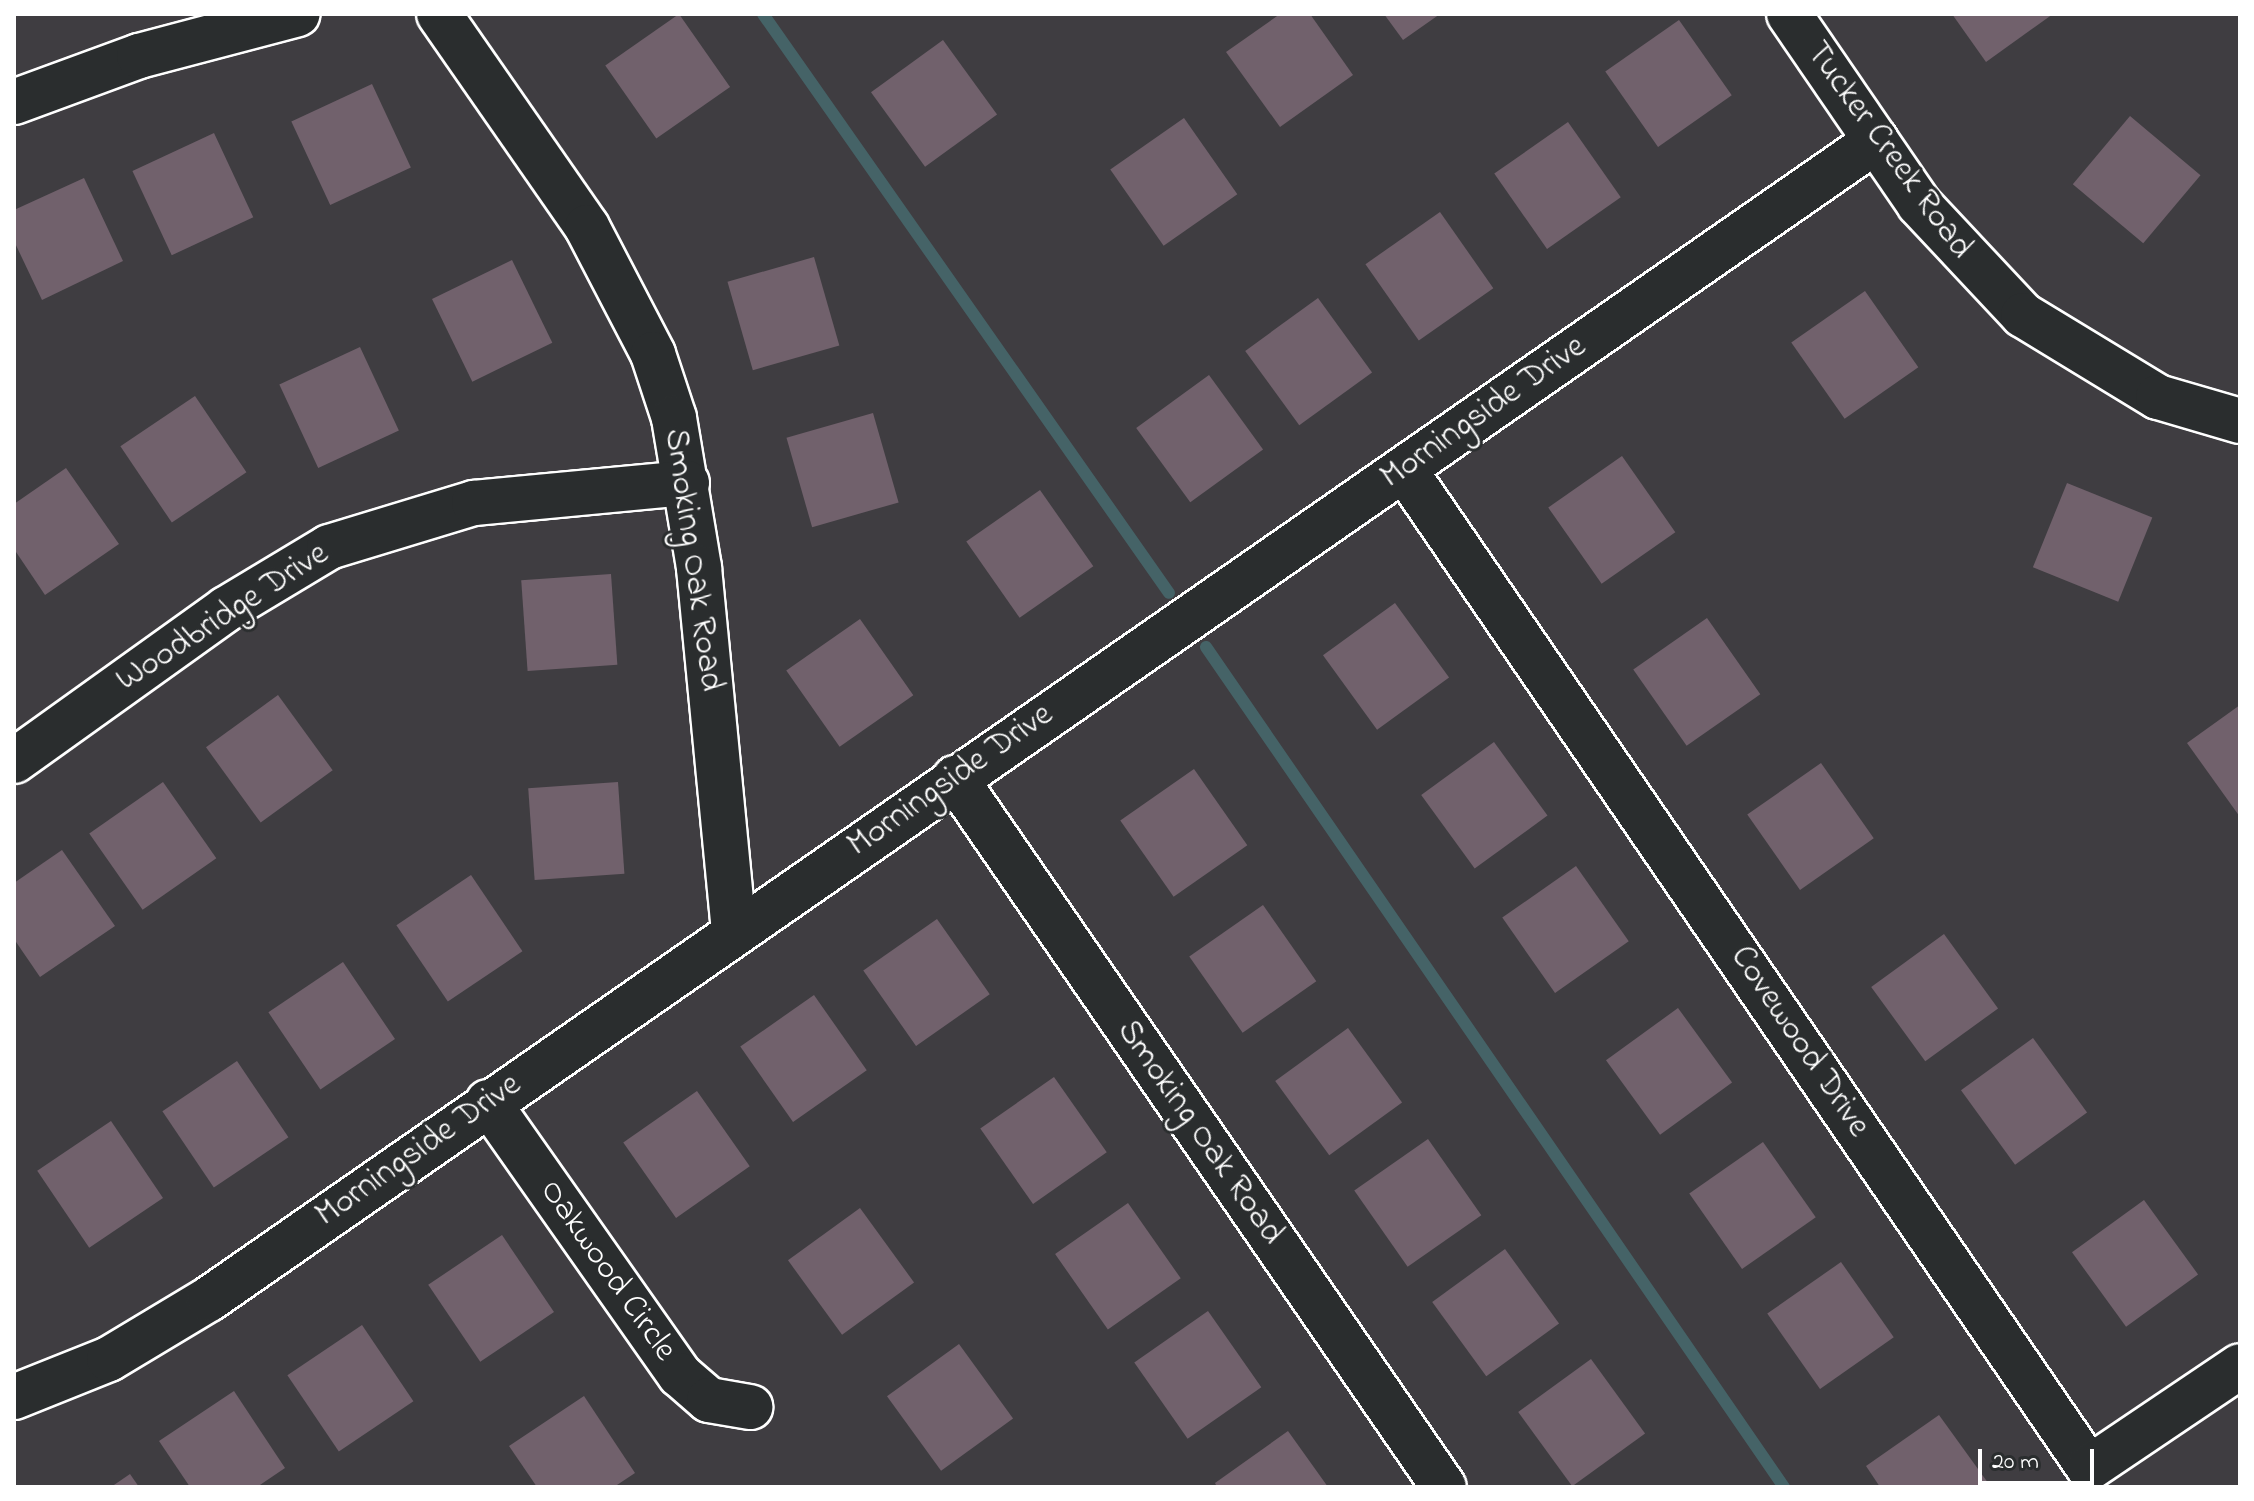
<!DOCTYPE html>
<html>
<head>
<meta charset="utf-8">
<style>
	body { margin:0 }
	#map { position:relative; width:2254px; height:1501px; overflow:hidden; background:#3f3d41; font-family:"Indie Flower",sans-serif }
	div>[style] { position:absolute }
	.stream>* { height:12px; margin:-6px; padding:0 6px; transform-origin:6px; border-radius:6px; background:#456367 }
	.building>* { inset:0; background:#71616c; transform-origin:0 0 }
	.roads { filter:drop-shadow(2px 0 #fff) drop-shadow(-2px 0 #fff) drop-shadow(0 2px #fff) drop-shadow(0 -2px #fff) }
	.minor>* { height:44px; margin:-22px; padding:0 22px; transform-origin:22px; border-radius:22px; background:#2a2d2e }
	span { translate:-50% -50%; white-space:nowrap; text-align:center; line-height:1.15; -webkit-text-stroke:6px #2a2d2e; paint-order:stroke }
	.street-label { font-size:34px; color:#fff }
	.frame { position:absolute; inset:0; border:16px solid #fff; pointer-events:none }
	.scale { position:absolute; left:1978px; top:1449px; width:116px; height:36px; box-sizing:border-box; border:4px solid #fff; border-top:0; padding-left:10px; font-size:24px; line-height:28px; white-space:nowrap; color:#fff; -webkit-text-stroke:6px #2a2d2e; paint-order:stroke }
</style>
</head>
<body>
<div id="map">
	<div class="stream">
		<i style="left:763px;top:14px;width:707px;rotate:54.96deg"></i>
		<i style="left:1206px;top:647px;width:1020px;rotate:55.47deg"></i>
	</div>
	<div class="building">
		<i style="left:679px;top:14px;width:89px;height:90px;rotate:55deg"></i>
		<i style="clip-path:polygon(1280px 14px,1310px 14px,1353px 75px,1280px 127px,1226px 52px)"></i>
		<i style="clip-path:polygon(1384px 14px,1440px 14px,1403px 40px)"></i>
		<i style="clip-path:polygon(1952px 14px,2053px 14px,1986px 62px)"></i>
		<i style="left:1679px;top:20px;width:92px;height:90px;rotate:55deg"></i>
		<i style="left:943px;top:40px;width:92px;height:89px;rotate:54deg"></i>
		<i style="left:372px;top:84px;width:92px;height:89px;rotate:65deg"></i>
		<i style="left:2130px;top:116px;width:92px;height:89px;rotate:40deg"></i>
		<i style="left:1184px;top:118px;width:93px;height:90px;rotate:55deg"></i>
		<i style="left:1568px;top:122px;width:92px;height:90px;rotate:55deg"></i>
		<i style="left:214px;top:133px;width:93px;height:90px;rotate:65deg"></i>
		<i style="clip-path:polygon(84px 178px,123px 261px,42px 300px,14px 241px,14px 210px)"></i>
		<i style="left:1440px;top:212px;width:93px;height:91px;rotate:55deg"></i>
		<i style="left:814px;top:257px;width:92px;height:90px;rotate:74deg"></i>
		<i style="left:512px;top:260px;width:92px;height:89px;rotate:64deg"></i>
		<i style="left:1865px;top:291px;width:93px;height:90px;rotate:55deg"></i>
		<i style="left:1318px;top:298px;width:92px;height:90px;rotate:54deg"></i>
		<i style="left:360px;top:347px;width:92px;height:89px;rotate:65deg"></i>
		<i style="left:1209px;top:375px;width:92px;height:90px;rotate:54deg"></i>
		<i style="left:195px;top:396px;width:92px;height:90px;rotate:56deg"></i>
		<i style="left:873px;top:413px;width:93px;height:90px;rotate:74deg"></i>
		<i style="left:1622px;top:456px;width:93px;height:90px;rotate:55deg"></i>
		<i style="clip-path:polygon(66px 468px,119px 544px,45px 595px,14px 549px,14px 504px)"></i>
		<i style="left:2067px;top:483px;width:92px;height:91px;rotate:22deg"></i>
		<i style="left:1040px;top:490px;width:93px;height:90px;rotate:55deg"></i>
		<i style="left:611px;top:574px;width:91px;height:90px;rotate:86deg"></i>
		<i style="left:1395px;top:603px;width:92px;height:89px;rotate:54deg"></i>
		<i style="left:1707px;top:618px;width:93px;height:90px;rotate:55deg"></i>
		<i style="left:860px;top:619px;width:93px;height:90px;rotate:55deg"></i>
		<i style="left:278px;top:695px;width:93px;height:89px;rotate:54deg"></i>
		<i style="clip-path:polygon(2240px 705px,2240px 817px,2187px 743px)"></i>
		<i style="left:1494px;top:742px;width:91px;height:90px;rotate:54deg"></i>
		<i style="left:1821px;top:763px;width:92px;height:90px;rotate:55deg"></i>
		<i style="left:1194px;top:769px;width:93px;height:90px;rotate:55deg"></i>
		<i style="left:163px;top:782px;width:93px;height:90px;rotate:55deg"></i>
		<i style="left:618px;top:782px;width:92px;height:90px;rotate:86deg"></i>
		<i style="clip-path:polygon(62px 850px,115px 926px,40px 977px,14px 939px,14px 883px)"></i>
		<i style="left:1576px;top:866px;width:92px;height:90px;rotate:55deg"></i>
		<i style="left:471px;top:875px;width:92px;height:90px;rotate:56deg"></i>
		<i style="left:1263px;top:905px;width:93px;height:90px;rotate:55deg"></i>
		<i style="left:937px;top:919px;width:92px;height:90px;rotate:55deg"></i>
		<i style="left:1944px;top:934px;width:92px;height:90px;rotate:54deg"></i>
		<i style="left:343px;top:962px;width:93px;height:90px;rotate:56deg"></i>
		<i style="left:814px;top:995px;width:92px;height:90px;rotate:55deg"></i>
		<i style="left:1678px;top:1008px;width:92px;height:89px;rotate:54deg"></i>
		<i style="left:1348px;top:1028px;width:92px;height:90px;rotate:54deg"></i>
		<i style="left:2033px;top:1038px;width:92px;height:89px;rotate:54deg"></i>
		<i style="left:237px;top:1061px;width:92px;height:90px;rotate:56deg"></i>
		<i style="left:1054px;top:1077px;width:92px;height:90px;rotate:55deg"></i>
		<i style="left:697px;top:1091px;width:92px;height:90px;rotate:55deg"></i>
		<i style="left:111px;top:1121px;width:93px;height:89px;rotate:56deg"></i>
		<i style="left:1428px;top:1139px;width:93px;height:90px;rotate:55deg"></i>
		<i style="left:1763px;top:1142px;width:92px;height:90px;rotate:55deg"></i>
		<i style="left:2144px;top:1200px;width:92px;height:89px;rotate:54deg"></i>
		<i style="left:1128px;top:1203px;width:92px;height:89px;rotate:55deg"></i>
		<i style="left:860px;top:1208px;width:92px;height:89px;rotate:54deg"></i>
		<i style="left:502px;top:1235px;width:93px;height:89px;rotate:56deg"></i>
		<i style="left:1505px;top:1249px;width:92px;height:90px;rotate:54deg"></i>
		<i style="left:1841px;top:1262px;width:92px;height:90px;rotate:55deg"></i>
		<i style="left:1208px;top:1311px;width:93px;height:90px;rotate:55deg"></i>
		<i style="left:362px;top:1325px;width:92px;height:90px;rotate:56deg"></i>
		<i style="left:959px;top:1344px;width:92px;height:89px;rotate:54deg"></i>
		<i style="left:1591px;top:1359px;width:92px;height:90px;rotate:54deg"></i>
		<i style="clip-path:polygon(234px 1391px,285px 1468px,257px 1487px,190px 1487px,159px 1441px)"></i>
		<i style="clip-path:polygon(584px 1396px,635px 1473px,614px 1487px,537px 1487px,509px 1446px)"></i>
		<i style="clip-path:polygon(1939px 1415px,1991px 1487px,1880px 1487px,1866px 1466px)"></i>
		<i style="clip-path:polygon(1288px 1431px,1328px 1487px,1217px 1487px,1215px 1483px)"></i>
		<i style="clip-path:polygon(130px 1474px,139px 1487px,111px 1487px)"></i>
	</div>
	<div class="roads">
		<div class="minor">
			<i style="left:439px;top:14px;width:259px;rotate:55.2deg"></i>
			<i style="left:587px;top:227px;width:143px;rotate:62.5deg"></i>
			<i style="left:653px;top:354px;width:67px;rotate:71.8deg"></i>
			<i style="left:674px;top:418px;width:152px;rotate:80.5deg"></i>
			<i style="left:699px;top:568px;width:365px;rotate:84.5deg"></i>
			<i style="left:1789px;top:14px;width:230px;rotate:55.6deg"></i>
			<i style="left:1919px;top:204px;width:152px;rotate:46.9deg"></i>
			<i style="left:2023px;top:315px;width:158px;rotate:31.3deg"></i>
			<i style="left:2158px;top:397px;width:85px;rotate:16.3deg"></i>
			<i style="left:14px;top:102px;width:133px;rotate:-20.2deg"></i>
			<i style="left:139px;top:56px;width:164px;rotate:-14.8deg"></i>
			<i style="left:1404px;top:469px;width:1211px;rotate:55.56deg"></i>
			<i style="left:2089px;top:1468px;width:182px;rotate:-34deg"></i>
			<i style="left:14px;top:761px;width:261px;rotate:-35.6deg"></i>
			<i style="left:226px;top:609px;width:120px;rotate:-31deg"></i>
			<i style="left:329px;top:547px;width:152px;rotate:-16.9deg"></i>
			<i style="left:474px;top:503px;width:214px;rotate:-5.4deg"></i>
			<i style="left:955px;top:778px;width:861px;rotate:55.41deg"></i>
			<i style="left:488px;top:1102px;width:334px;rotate:54.9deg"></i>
			<i style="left:680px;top:1375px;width:38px;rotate:41deg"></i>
			<i style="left:709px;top:1400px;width:42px;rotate:9.7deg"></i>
			<i style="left:14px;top:1397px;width:102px;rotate:-21.8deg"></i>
			<i style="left:109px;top:1359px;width:117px;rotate:-31deg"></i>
			<i style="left:209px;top:1299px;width:2030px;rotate:-34.79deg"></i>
		</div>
	</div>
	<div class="street-label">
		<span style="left:1888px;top:151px;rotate:54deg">Tucker Creek Road</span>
		<span style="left:1484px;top:413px;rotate:-35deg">Morningside Drive</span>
		<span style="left:692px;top:560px;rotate:82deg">Smoking Oak Road</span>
		<span style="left:223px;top:618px;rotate:-33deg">Woodbridge Drive</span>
		<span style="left:951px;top:781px;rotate:-35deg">Morningside Drive</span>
		<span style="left:1799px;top:1042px;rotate:56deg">Covewood Drive</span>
		<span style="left:1199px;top:1133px;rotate:55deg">Smoking Oak Road</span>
		<span style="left:419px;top:1151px;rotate:-35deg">Morningside Drive</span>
		<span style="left:607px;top:1271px;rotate:55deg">Oakwood Circle</span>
	</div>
	<div class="frame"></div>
	<div class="scale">20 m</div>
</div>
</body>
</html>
